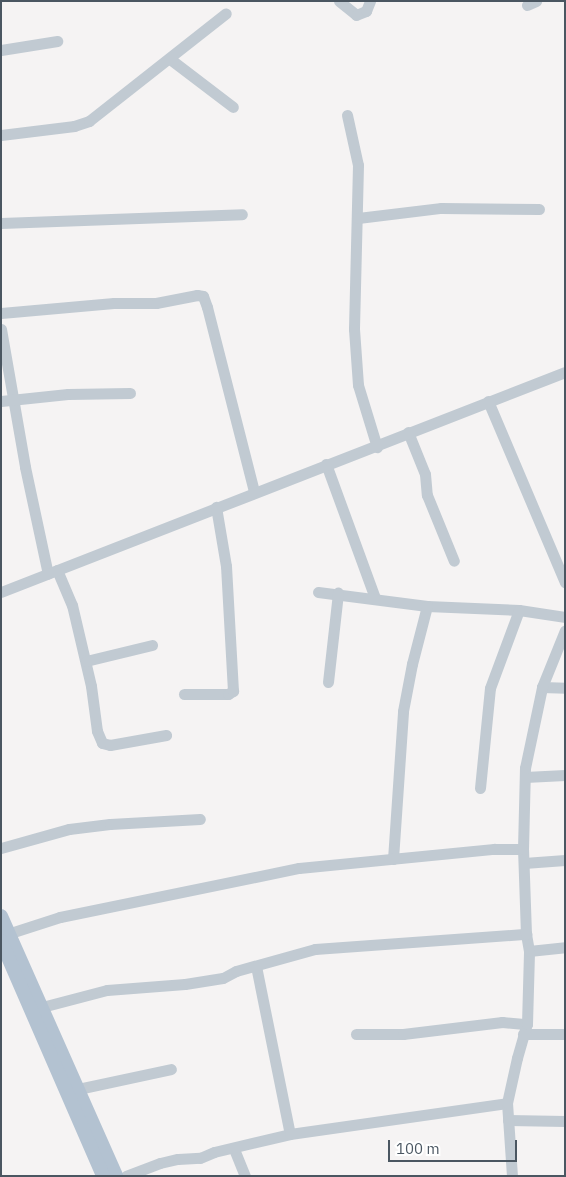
<!DOCTYPE html>
<html>
<head>
<meta charset="utf-8">
<style>
	body { margin:0 }
	#map { position:relative; width:566px; height:1177px; overflow:hidden; background:#f5f3f3; font-family:"IBM Plex Sans",sans-serif }
	div>[style] { position:absolute }
	.minor>* { height:11px; margin:-5.5px; padding:0 5.5px; transform-origin:5.5px; border-radius:5.5px; background:#c1cad2 }
	.major>* { height:14px; margin:-7px; padding:0 7px; transform-origin:7px; border-radius:7px; background:#b3c2d1 }
	span { translate:-50% -50%; white-space:nowrap; text-align:center; line-height:1.15; -webkit-text-stroke:4px #fff; paint-order:stroke }
	.frame { position:absolute; inset:0; border:2px solid #4a5661; pointer-events:none }
	.scale { position:absolute; left:388px; top:1140px; width:129px; height:22px; box-sizing:border-box; border:2px solid #4a5661; border-top:0; padding-left:6px; font-size:15px; line-height:18px; white-space:nowrap; color:#4a5661; -webkit-text-stroke:4px #fff; paint-order:stroke }
</style>
</head>
<body>
<div id="map">
	<div class="minor">
		<i style="left:339px;top:1px;width:22px;rotate:39deg"></i>
		<i style="left:356px;top:15px;width:11px;rotate:-22deg"></i>
		<i style="left:366px;top:11px;width:11px;rotate:-68deg"></i>
		<i style="left:527px;top:5px;width:10px;rotate:-24deg"></i>
		<i style="left:1px;top:50px;width:57px;rotate:-9.1deg"></i>
		<i style="left:170px;top:59px;width:79px;rotate:37.3deg"></i>
		<i style="left:347px;top:115px;width:51px;rotate:77.6deg"></i>
		<i style="left:358px;top:165px;width:164px;rotate:91.4deg"></i>
		<i style="left:354px;top:329px;width:56px;rotate:85.9deg"></i>
		<i style="left:358px;top:385px;width:65px;rotate:73deg"></i>
		<i style="left:1px;top:135px;width:74px;rotate:-7deg"></i>
		<i style="left:74px;top:126px;width:16px;rotate:-18deg"></i>
		<i style="left:89px;top:121px;width:174px;rotate:-38.2deg"></i>
		<i style="left:358px;top:218px;width:84px;rotate:-6.9deg"></i>
		<i style="left:441px;top:208px;width:98px;rotate:0.6deg"></i>
		<i style="left:1px;top:223px;width:241px;rotate:-2.1deg"></i>
		<i style="left:1px;top:313px;width:113px;rotate:-5.1deg"></i>
		<i style="left:114px;top:303px;width:42px"></i>
		<i style="left:156px;top:303px;width:42px;rotate:-11deg"></i>
		<i style="left:197px;top:295px;width:6px;rotate:9deg"></i>
		<i style="left:203px;top:296px;width:12px;rotate:70deg"></i>
		<i style="left:207px;top:307px;width:191px;rotate:75.7deg"></i>
		<i style="left:1px;top:329px;width:140px;rotate:80.1deg"></i>
		<i style="left:25px;top:467px;width:109px;rotate:77.9deg"></i>
		<i style="left:1px;top:401px;width:67px;rotate:-6deg"></i>
		<i style="left:68px;top:394px;width:62px;rotate:-0.9deg"></i>
		<i style="left:488px;top:401px;width:197px;rotate:67deg"></i>
		<i style="left:408px;top:432px;width:45px;rotate:68deg"></i>
		<i style="left:425px;top:474px;width:21px;rotate:85deg"></i>
		<i style="left:427px;top:495px;width:71px;rotate:67.8deg"></i>
		<i style="left:326px;top:464px;width:143px;rotate:69.9deg"></i>
		<i style="left:57px;top:570px;width:38px;rotate:67deg"></i>
		<i style="left:72px;top:605px;width:83px;rotate:76.8deg"></i>
		<i style="left:91px;top:686px;width:45px;rotate:82.4deg"></i>
		<i style="left:97px;top:731px;width:13px;rotate:67deg"></i>
		<i style="left:102px;top:743px;width:8px;rotate:14deg"></i>
		<i style="left:110px;top:745px;width:57px;rotate:-10.1deg"></i>
		<i style="left:1px;top:592px;width:605px;rotate:-21.31deg"></i>
		<i style="left:318px;top:592px;width:110px;rotate:7.3deg"></i>
		<i style="left:427px;top:606px;width:92px;rotate:2.5deg"></i>
		<i style="left:519px;top:610px;width:47px;rotate:8.7deg"></i>
		<i style="left:86px;top:661px;width:68px;rotate:-13.6deg"></i>
		<i style="left:328px;top:682px;width:90px;rotate:-83.6deg"></i>
		<i style="left:542px;top:687px;width:23px;rotate:2deg"></i>
		<i style="left:184px;top:694px;width:44px"></i>
		<i style="left:228px;top:694px;width:6px;rotate:-31deg"></i>
		<i style="left:233px;top:691px;width:125px;rotate:-93.2deg"></i>
		<i style="left:226px;top:566px;width:60px;rotate:-99.6deg"></i>
		<i style="left:525px;top:777px;width:40px;rotate:-2.9deg"></i>
		<i style="left:480px;top:788px;width:100px;rotate:-84.3deg"></i>
		<i style="left:490px;top:688px;width:83px;rotate:-69.6deg"></i>
		<i style="left:1px;top:848px;width:71px;rotate:-15.6deg"></i>
		<i style="left:69px;top:829px;width:41px;rotate:-7deg"></i>
		<i style="left:110px;top:824px;width:90px;rotate:-3.2deg"></i>
		<i style="left:393px;top:859px;width:148px;rotate:-86.1deg"></i>
		<i style="left:403px;top:711px;width:48px;rotate:-79.2deg"></i>
		<i style="left:412px;top:664px;width:60px;rotate:-75.5deg"></i>
		<i style="left:524px;top:863px;width:41px;rotate:-4.2deg"></i>
		<i style="left:1px;top:936px;width:62px;rotate:-17.9deg"></i>
		<i style="left:60px;top:917px;width:244px;rotate:-11.6deg"></i>
		<i style="left:299px;top:868px;width:196px;rotate:-5.6deg"></i>
		<i style="left:494px;top:849px;width:29px"></i>
		<i style="left:529px;top:951px;width:36px;rotate:-6deg"></i>
		<i style="left:256px;top:966px;width:171px;rotate:78.6deg"></i>
		<i style="left:42px;top:1007px;width:67px;rotate:-14.7deg"></i>
		<i style="left:107px;top:990px;width:78px;rotate:-4.4deg"></i>
		<i style="left:185px;top:984px;width:38px;rotate:-9deg"></i>
		<i style="left:223px;top:978px;width:15px;rotate:-28deg"></i>
		<i style="left:236px;top:971px;width:82px;rotate:-15.6deg"></i>
		<i style="left:315px;top:949px;width:212px;rotate:-4.1deg"></i>
		<i style="left:356px;top:1034px;width:47px"></i>
		<i style="left:403px;top:1034px;width:100px;rotate:-6.9deg"></i>
		<i style="left:502px;top:1022px;width:25px;rotate:5deg"></i>
		<i style="left:523px;top:1034px;width:42px"></i>
		<i style="left:78px;top:1089px;width:95px;rotate:-12.1deg"></i>
		<i style="left:508px;top:1120px;width:57px;rotate:1deg"></i>
		<i style="left:234px;top:1149px;width:29px;rotate:68deg"></i>
		<i style="left:126px;top:1176px;width:36px;rotate:-21deg"></i>
		<i style="left:160px;top:1163px;width:18px;rotate:-13deg"></i>
		<i style="left:178px;top:1159px;width:22px;rotate:-3deg"></i>
		<i style="left:200px;top:1158px;width:15px;rotate:-23deg"></i>
		<i style="left:214px;top:1152px;width:78px;rotate:-13.3deg"></i>
		<i style="left:290px;top:1134px;width:219px;rotate:-8.1deg"></i>
		<i style="left:512px;top:1176px;width:73px;rotate:-93.9deg"></i>
		<i style="left:507px;top:1103px;width:46px;rotate:-77.5deg"></i>
		<i style="left:517px;top:1058px;width:35px;rotate:-74deg"></i>
		<i style="left:527px;top:1024px;width:73px;rotate:-88.4deg"></i>
		<i style="left:529px;top:951px;width:17px;rotate:-100deg"></i>
		<i style="left:526px;top:934px;width:85px;rotate:-92deg"></i>
		<i style="left:523px;top:849px;width:81px;rotate:-88.6deg"></i>
		<i style="left:525px;top:768px;width:83px;rotate:-78.1deg"></i>
		<i style="left:542px;top:687px;width:61px;rotate:-68deg"></i>
	</div>
	<div class="major">
		<i style="left:1px;top:916px;width:284px;rotate:66.1deg"></i>
		<i style="left:1px;top:941px;width:256px;rotate:66.5deg"></i>
	</div>
	<div class="frame"></div>
	<div class="scale">100 m</div>
</div>
</body>
</html>
